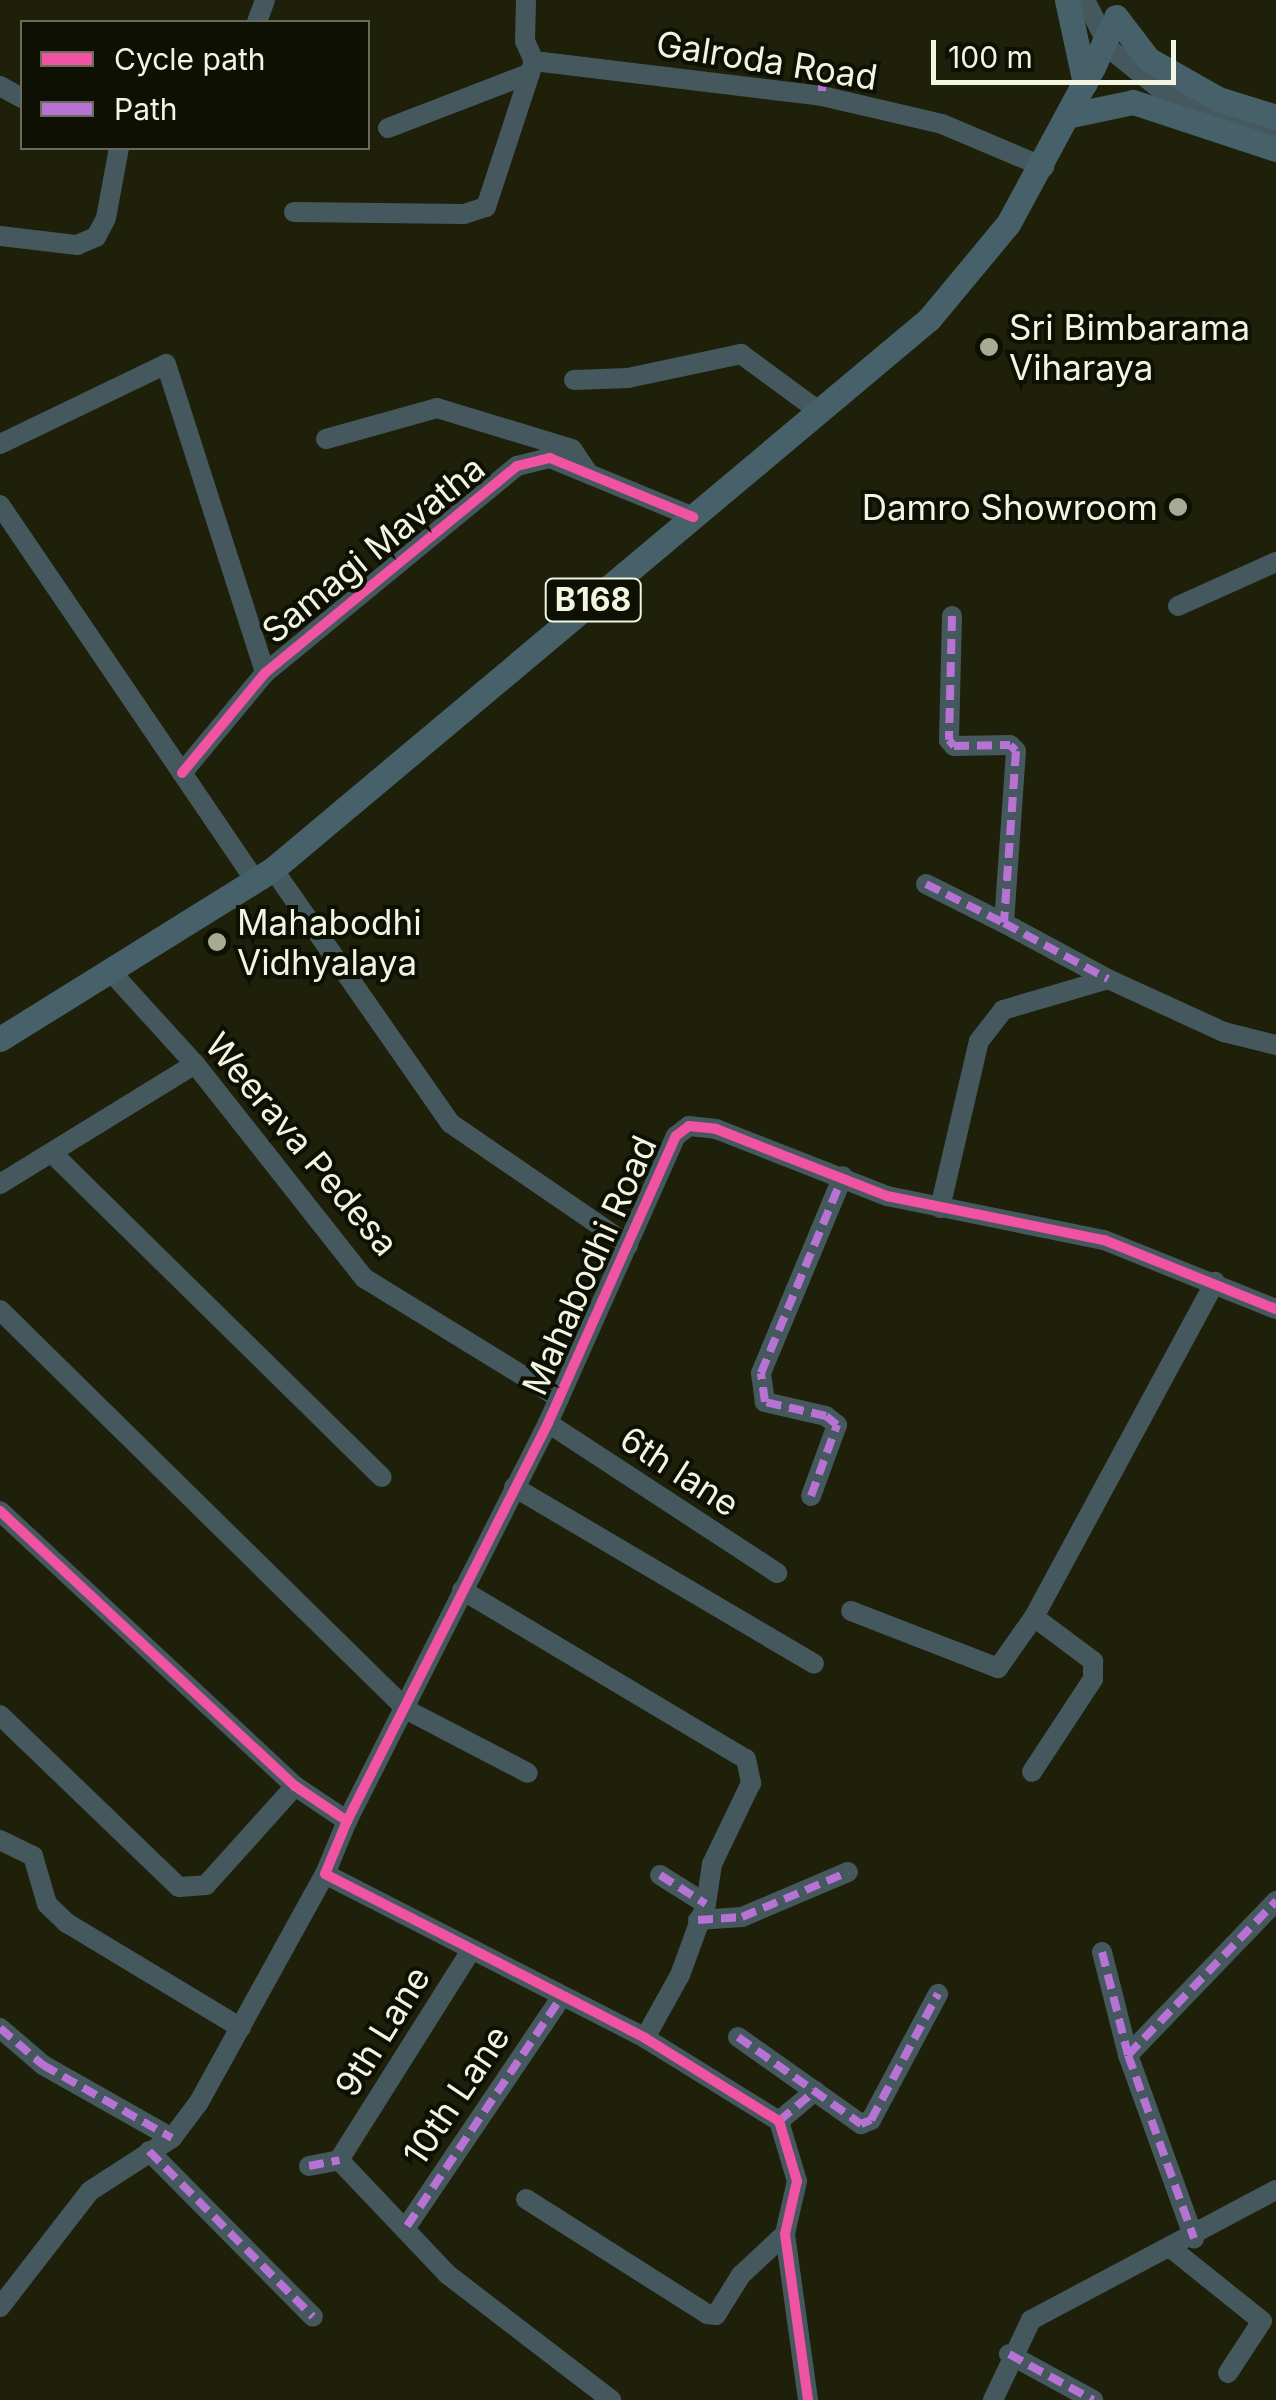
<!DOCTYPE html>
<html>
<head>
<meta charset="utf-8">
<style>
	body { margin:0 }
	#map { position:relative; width:1276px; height:2400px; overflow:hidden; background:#1e200a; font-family:Inter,sans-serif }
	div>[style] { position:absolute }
	.minor>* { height:20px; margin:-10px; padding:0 10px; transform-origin:10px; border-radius:10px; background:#44585e }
	.major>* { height:25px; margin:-12.5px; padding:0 12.5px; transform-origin:12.5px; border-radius:12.5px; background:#46616a }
	.major-bridge>* { height:25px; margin:-12.5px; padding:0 12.5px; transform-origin:12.5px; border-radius:12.5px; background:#46616a }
	.quiet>* { height:8px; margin-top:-4px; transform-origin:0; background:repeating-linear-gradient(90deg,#b673d3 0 15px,transparent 0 23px) }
	.cycleway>* { height:10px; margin:-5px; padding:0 5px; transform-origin:5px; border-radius:5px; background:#f153a3 }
	.dots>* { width:28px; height:28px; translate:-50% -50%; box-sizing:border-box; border:5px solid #0e1003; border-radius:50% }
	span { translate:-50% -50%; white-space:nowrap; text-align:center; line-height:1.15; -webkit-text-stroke:8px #0e1003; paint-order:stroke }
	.shield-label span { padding:2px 8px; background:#0e1003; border:2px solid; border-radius:8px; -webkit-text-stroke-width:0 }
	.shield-label { font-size:32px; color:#f2f5e0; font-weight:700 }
	.street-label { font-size:35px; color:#f2f5e0 }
	.poi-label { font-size:35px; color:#f2f5e0 }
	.left { translate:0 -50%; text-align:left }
	.right { translate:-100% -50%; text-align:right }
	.legend { position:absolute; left:20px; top:20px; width:350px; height:130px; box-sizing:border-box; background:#0e1003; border:2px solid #696c5b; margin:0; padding:12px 18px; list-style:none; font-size:30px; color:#f2f5e0 }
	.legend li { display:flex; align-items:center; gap:20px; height:50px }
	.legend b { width:50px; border:2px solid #696c5b }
	.scale { position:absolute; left:931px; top:40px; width:245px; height:45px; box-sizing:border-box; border:5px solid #f2f5e0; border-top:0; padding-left:12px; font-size:30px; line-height:35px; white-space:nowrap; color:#f2f5e0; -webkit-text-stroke:8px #0e1003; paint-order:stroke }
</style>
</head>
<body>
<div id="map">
	<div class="minor">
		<i style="left:526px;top:0;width:41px;rotate:91.4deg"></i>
		<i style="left:525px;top:41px;width:22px;rotate:66deg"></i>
		<i style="left:534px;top:61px;width:290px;rotate:6.9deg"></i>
		<i style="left:822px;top:96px;width:123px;rotate:13.1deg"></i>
		<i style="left:942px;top:124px;width:111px;rotate:22.9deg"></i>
		<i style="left:1085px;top:0;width:55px;rotate:63deg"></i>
		<i style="left:1110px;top:49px;width:65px;rotate:38.8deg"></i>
		<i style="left:1161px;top:90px;width:124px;rotate:21.8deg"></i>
		<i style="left:257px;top:22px;width:23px;rotate:-70deg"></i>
		<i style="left:0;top:86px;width:25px;rotate:29deg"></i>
		<i style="left:388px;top:128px;width:147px;rotate:-21.1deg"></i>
		<i style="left:294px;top:212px;width:170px;rotate:0.7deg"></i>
		<i style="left:464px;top:214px;width:23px;rotate:-18deg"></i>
		<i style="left:486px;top:207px;width:154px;rotate:-71.8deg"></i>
		<i style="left:0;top:236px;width:78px;rotate:6.7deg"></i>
		<i style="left:77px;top:245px;width:21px;rotate:-23deg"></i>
		<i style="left:96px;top:237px;width:21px;rotate:-62deg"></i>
		<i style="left:106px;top:218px;width:71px;rotate:-79.5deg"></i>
		<i style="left:574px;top:380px;width:54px;rotate:-2.1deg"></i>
		<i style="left:628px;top:378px;width:116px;rotate:-12deg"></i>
		<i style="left:741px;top:354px;width:98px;rotate:36.3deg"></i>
		<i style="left:326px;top:439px;width:115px;rotate:-15.6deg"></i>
		<i style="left:437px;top:408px;width:141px;rotate:16.9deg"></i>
		<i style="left:572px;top:449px;width:27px;rotate:56deg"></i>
		<i style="left:0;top:444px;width:184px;rotate:-25.7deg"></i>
		<i style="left:166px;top:364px;width:324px;rotate:72.2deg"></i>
		<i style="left:0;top:505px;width:455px;rotate:55.8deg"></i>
		<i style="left:1178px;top:606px;width:107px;rotate:-24.2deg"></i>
		<i style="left:952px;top:616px;width:124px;rotate:91.4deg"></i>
		<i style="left:949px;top:740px;width:8px;rotate:50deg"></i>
		<i style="left:954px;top:746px;width:56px;rotate:-1deg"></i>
		<i style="left:1010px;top:745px;width:8px;rotate:45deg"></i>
		<i style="left:1016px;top:751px;width:172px;rotate:94deg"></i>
		<i style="left:1004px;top:923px;width:118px;rotate:28.3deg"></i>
		<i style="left:182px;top:773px;width:130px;rotate:-50.3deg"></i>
		<i style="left:265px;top:673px;width:326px;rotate:-39.4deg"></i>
		<i style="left:517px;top:466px;width:34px;rotate:-14deg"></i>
		<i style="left:550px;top:458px;width:155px;rotate:22.4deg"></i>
		<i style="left:273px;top:869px;width:310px;rotate:55.1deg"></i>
		<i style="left:450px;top:1123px;width:216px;rotate:34.4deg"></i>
		<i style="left:926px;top:884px;width:87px;rotate:26.6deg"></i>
		<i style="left:113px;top:974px;width:122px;rotate:47.7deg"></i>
		<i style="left:195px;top:1064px;width:273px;rotate:51.7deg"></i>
		<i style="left:364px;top:1278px;width:229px;rotate:31.6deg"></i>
		<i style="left:55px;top:1156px;width:458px;rotate:44.5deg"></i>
		<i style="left:0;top:1184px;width:229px;rotate:-31.6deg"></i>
		<i style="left:940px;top:1208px;width:171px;rotate:-76.9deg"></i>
		<i style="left:979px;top:1041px;width:39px;rotate:-52deg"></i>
		<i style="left:1003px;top:1010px;width:109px;rotate:-16.4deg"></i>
		<i style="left:1108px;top:979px;width:128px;rotate:24.6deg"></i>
		<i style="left:1224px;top:1032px;width:54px;rotate:14deg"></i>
		<i style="left:0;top:1310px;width:571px;rotate:44.5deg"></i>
		<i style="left:407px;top:1710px;width:136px;rotate:27.5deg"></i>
		<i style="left:548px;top:1423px;width:274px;rotate:33.2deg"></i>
		<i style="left:514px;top:1487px;width:348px;rotate:30.5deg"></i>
		<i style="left:811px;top:1496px;width:76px;rotate:-69.9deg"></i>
		<i style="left:837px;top:1425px;width:14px;rotate:-141deg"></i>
		<i style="left:826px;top:1416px;width:63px;rotate:-167.1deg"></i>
		<i style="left:765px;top:1402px;width:29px;rotate:-98deg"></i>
		<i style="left:761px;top:1373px;width:213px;rotate:-67.4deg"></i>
		<i style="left:0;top:1511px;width:403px;rotate:43deg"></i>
		<i style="left:295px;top:1786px;width:63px;rotate:33.9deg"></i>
		<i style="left:347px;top:1821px;width:57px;rotate:112.5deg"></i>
		<i style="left:325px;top:1874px;width:360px;rotate:27.1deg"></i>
		<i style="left:645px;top:2038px;width:158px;rotate:31.8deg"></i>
		<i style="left:779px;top:2121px;width:63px;rotate:73.3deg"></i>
		<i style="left:797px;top:2181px;width:54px;rotate:102.8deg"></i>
		<i style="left:785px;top:2234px;width:168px;rotate:82.1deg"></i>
		<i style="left:462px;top:1590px;width:330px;rotate:30.8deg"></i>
		<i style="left:746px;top:1759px;width:25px;rotate:78deg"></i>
		<i style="left:751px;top:1783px;width:90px;rotate:115.7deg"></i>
		<i style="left:712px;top:1864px;width:40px;rotate:98.5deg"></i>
		<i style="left:706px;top:1904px;width:76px;rotate:110.1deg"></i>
		<i style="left:680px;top:1975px;width:72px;rotate:119.1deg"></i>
		<i style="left:851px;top:1611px;width:158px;rotate:21.2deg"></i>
		<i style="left:998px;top:1668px;width:62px;rotate:-54.8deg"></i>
		<i style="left:1034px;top:1617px;width:74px;rotate:36.7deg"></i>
		<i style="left:1093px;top:1661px;width:18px;rotate:90deg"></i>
		<i style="left:1093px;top:1679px;width:111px;rotate:123.3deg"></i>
		<i style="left:1034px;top:1617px;width:381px;rotate:-61.6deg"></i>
		<i style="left:0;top:1715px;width:248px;rotate:43.9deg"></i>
		<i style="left:179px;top:1887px;width:27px;rotate:-4deg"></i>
		<i style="left:206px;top:1885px;width:133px;rotate:-48deg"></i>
		<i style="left:347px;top:1821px;width:446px;rotate:-63.2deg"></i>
		<i style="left:548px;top:1423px;width:314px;rotate:-66deg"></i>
		<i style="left:676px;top:1136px;width:16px;rotate:-38deg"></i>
		<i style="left:689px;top:1126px;width:27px;rotate:6deg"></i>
		<i style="left:716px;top:1129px;width:184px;rotate:21.4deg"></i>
		<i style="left:887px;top:1196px;width:221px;rotate:11.5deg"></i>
		<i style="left:1104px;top:1240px;width:185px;rotate:21.9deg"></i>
		<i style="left:0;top:1840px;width:37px;rotate:26deg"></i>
		<i style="left:33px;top:1856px;width:50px;rotate:73.7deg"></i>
		<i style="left:47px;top:1904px;width:28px;rotate:44deg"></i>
		<i style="left:67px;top:1923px;width:203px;rotate:31.1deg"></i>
		<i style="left:660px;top:1875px;width:54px;rotate:32.2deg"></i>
		<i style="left:698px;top:1920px;width:44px;rotate:-3.9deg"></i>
		<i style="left:742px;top:1917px;width:115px;rotate:-23deg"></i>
		<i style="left:470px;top:1952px;width:246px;rotate:122.2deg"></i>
		<i style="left:339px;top:2160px;width:157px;rotate:46.5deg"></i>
		<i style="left:447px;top:2274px;width:207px;rotate:37.5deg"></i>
		<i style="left:1102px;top:1952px;width:106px;rotate:75.8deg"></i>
		<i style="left:1128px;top:2055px;width:195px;rotate:70.2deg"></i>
		<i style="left:0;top:2028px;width:57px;rotate:40.7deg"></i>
		<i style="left:43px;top:2065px;width:148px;rotate:29.5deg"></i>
		<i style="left:738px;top:2037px;width:151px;rotate:35.3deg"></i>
		<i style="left:861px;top:2124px;width:11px;rotate:-22deg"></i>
		<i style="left:871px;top:2120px;width:143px;rotate:-62deg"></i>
		<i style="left:1128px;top:2055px;width:214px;rotate:-46.1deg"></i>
		<i style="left:779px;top:2121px;width:47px;rotate:-39.8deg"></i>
		<i style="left:149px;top:2151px;width:233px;rotate:45.3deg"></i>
		<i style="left:309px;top:2166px;width:31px;rotate:-11deg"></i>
		<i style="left:526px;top:2199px;width:214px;rotate:32.4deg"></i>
		<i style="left:707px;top:2314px;width:9px;rotate:6deg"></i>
		<i style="left:716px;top:2315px;width:47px;rotate:-58deg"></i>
		<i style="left:741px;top:2275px;width:60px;rotate:-43deg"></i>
		<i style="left:407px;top:2226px;width:274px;rotate:-56deg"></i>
		<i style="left:1172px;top:2249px;width:115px;rotate:38.7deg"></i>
		<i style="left:1262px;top:2321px;width:62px;rotate:123.2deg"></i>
		<i style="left:0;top:2307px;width:147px;rotate:-52.2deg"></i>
		<i style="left:90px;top:2191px;width:98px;rotate:-32.9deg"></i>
		<i style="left:172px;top:2138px;width:45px;rotate:-53.1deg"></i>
		<i style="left:199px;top:2102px;width:260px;rotate:-61.1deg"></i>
		<i style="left:1009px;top:2354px;width:96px;rotate:28.7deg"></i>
		<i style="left:993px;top:2400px;width:89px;rotate:-64.6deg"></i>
		<i style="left:1031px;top:2320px;width:277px;rotate:-28deg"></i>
	</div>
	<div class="major">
		<i style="left:1067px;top:0;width:85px;rotate:77.8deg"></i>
		<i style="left:1116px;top:17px;width:53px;rotate:52.7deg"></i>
		<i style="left:1148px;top:59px;width:81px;rotate:29.7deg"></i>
		<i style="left:1218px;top:99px;width:61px;rotate:17.2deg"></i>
		<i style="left:1071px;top:115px;width:63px;rotate:-11.8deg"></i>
		<i style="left:1133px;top:102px;width:151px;rotate:18.2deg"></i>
		<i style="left:0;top:1039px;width:322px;rotate:-31.9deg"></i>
		<i style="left:273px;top:869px;width:856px;rotate:-39.98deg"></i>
		<i style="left:929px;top:319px;width:124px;rotate:-50.3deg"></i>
		<i style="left:1008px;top:224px;width:179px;rotate:-61.6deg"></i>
	</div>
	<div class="major-bridge">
		<i style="left:1093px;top:67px;width:46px;rotate:-65.7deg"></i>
	</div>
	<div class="quiet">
		<i style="left:812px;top:70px;width:12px;rotate:31deg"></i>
		<i style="left:822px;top:76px;width:20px;rotate:90deg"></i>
		<i style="left:952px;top:616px;width:124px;rotate:91.4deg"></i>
		<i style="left:949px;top:740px;width:8px;rotate:50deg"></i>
		<i style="left:954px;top:746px;width:56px;rotate:-1deg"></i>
		<i style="left:1010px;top:745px;width:8px;rotate:45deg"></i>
		<i style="left:1016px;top:751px;width:172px;rotate:94deg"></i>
		<i style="left:1004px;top:923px;width:118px;rotate:28.3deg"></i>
		<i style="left:926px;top:884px;width:87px;rotate:26.6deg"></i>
		<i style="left:811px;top:1496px;width:76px;rotate:-69.9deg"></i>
		<i style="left:837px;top:1425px;width:14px;rotate:-141deg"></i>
		<i style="left:826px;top:1416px;width:63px;rotate:-167.1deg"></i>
		<i style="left:765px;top:1402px;width:29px;rotate:-98deg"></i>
		<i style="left:761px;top:1373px;width:213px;rotate:-67.4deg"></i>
		<i style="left:660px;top:1875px;width:54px;rotate:32.2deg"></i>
		<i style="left:698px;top:1920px;width:44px;rotate:-3.9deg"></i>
		<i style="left:742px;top:1917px;width:115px;rotate:-23deg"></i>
		<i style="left:1102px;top:1952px;width:106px;rotate:75.8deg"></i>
		<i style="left:1128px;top:2055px;width:195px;rotate:70.2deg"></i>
		<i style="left:0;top:2028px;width:57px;rotate:40.7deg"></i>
		<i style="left:43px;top:2065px;width:148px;rotate:29.5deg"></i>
		<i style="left:738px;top:2037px;width:151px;rotate:35.3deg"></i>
		<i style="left:861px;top:2124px;width:11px;rotate:-22deg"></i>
		<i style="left:871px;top:2120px;width:143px;rotate:-62deg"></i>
		<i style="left:1128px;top:2055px;width:214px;rotate:-46.1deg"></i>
		<i style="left:779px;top:2121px;width:47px;rotate:-39.8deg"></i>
		<i style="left:149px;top:2151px;width:233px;rotate:45.3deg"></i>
		<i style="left:309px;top:2166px;width:31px;rotate:-11deg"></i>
		<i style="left:407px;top:2226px;width:274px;rotate:-56deg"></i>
		<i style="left:1009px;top:2354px;width:96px;rotate:28.7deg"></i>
	</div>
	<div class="cycleway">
		<i style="left:182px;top:773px;width:130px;rotate:-50.3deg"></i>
		<i style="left:265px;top:673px;width:326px;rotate:-39.4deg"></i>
		<i style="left:517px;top:466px;width:34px;rotate:-14deg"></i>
		<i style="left:550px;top:458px;width:155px;rotate:22.4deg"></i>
		<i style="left:0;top:1511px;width:403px;rotate:43deg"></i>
		<i style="left:295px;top:1786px;width:63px;rotate:33.9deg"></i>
		<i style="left:347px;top:1821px;width:57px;rotate:112.5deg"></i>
		<i style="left:325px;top:1874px;width:360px;rotate:27.1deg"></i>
		<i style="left:645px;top:2038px;width:158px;rotate:31.8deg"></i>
		<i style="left:779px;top:2121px;width:63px;rotate:73.3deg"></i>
		<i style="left:797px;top:2181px;width:54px;rotate:102.8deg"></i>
		<i style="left:785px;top:2234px;width:168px;rotate:82.1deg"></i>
		<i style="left:347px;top:1821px;width:446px;rotate:-63.2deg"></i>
		<i style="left:548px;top:1423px;width:314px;rotate:-66deg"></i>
		<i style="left:676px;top:1136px;width:16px;rotate:-38deg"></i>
		<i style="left:689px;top:1126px;width:27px;rotate:6deg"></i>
		<i style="left:716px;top:1129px;width:184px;rotate:21.4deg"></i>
		<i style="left:887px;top:1196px;width:221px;rotate:11.5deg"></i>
		<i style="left:1104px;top:1240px;width:185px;rotate:21.9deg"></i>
	</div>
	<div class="dots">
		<i style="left:989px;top:347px;background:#a8aa95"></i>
		<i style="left:1178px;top:507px;background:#a8aa95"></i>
		<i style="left:217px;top:942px;background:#a8aa95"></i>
	</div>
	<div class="shield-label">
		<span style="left:593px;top:600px">B168</span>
	</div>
	<div class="street-label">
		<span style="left:767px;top:60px;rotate:9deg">Galroda Road</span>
		<span style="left:373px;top:549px;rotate:-39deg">Samagi Mavatha</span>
		<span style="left:302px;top:1144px;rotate:50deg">Weerava Pedesa</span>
		<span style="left:589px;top:1265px;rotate:-66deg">Mahabodhi Road</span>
		<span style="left:680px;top:1471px;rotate:33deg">6th lane</span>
		<span style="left:382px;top:2031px;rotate:-58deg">9th Lane</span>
		<span style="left:456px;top:2095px;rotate:-56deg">10th Lane</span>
	</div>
	<div class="poi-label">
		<span class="left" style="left:1009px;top:347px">Sri Bimbarama<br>Viharaya</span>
		<span class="right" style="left:1158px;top:507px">Damro Showroom</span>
		<span class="left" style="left:237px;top:942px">Mahabodhi<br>Vidhyalaya</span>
	</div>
	<ul class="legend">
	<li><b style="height:12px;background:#f153a3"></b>Cycle path</li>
	<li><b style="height:12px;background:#b673d3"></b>Path</li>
	</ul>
	<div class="scale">100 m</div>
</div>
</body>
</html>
